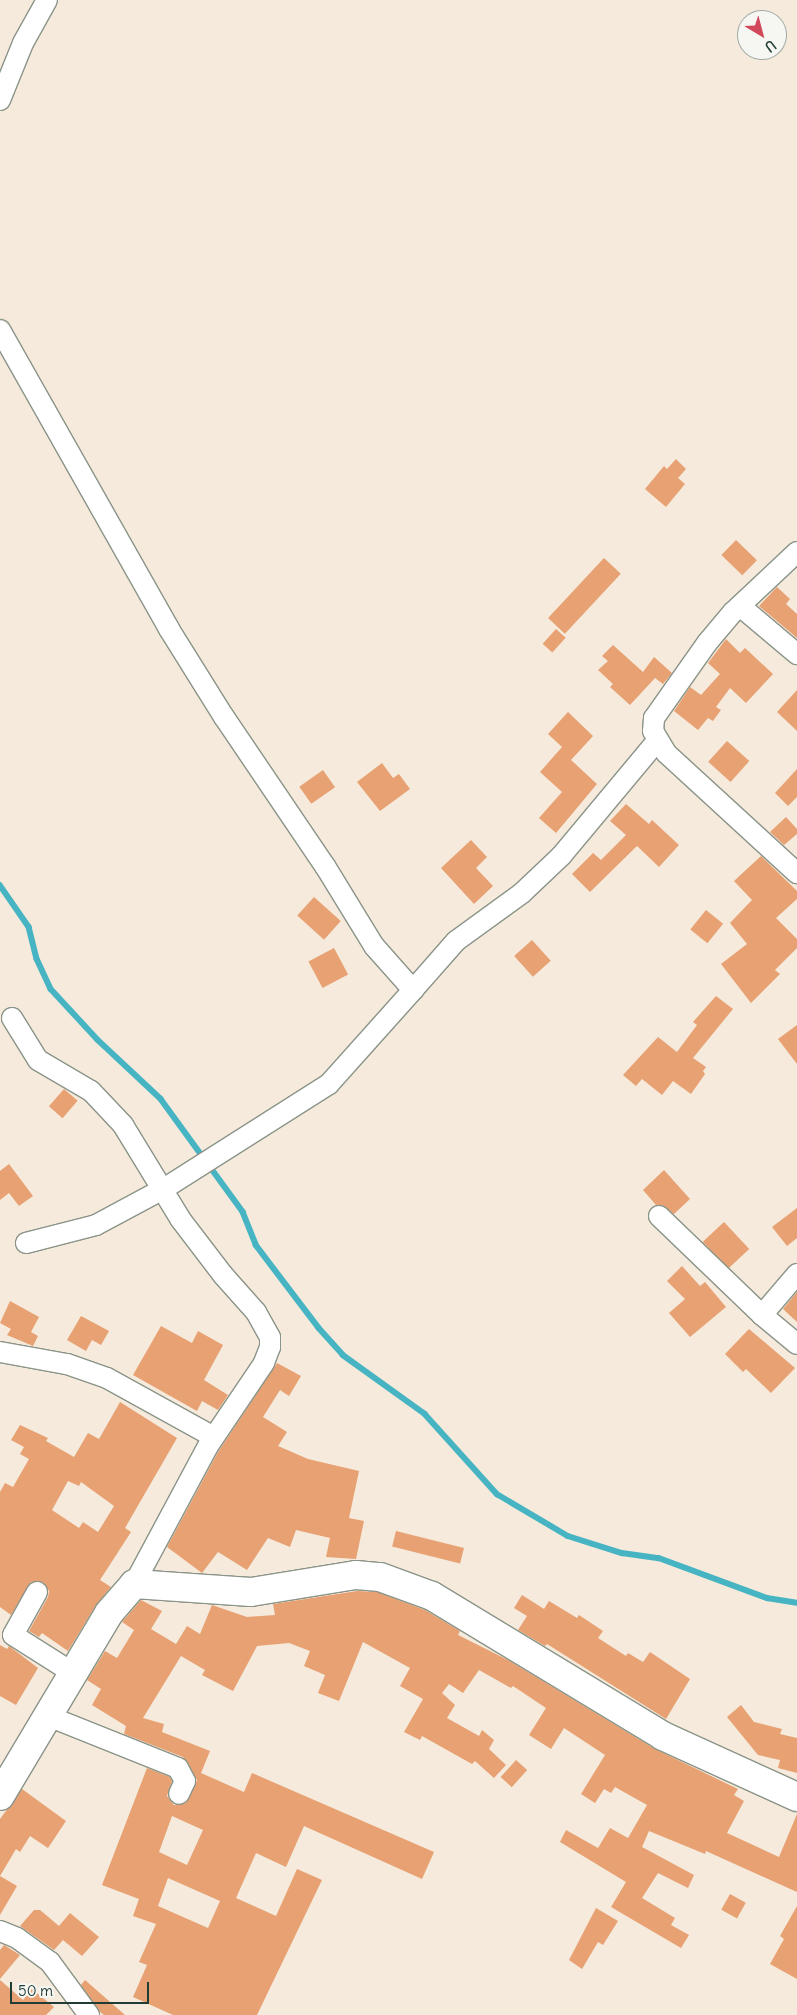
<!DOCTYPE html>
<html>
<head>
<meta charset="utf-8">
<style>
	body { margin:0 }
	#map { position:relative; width:797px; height:2015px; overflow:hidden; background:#f5eadb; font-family:Delius,sans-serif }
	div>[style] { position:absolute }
	.stream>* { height:5.5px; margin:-2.75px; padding:0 2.75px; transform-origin:2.75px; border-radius:2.75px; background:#46b4c2 }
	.building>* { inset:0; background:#e7a172; transform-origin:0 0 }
	.roads { filter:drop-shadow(1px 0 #8a9488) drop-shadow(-1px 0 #8a9488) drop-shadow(0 1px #8a9488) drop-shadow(0 -1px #8a9488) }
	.street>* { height:20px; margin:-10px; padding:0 10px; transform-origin:10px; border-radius:10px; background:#fff }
	.secondary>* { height:28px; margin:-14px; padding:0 14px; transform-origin:14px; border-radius:14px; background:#fff }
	span { translate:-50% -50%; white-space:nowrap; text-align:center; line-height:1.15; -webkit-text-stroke:5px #f6f6f2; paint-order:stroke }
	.north { position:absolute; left:737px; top:10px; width:50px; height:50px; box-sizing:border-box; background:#f6f6f2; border:1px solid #a0aca6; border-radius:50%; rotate:143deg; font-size:14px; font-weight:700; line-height:20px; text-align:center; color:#1f3d34 }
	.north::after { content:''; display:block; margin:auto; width:18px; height:22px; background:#d1495b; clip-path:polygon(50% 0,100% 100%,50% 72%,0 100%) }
	.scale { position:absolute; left:10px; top:1982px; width:139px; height:22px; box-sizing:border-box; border:2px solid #1f3d34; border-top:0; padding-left:6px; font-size:15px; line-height:18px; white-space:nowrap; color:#1f3d34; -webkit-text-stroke:4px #f6f6f2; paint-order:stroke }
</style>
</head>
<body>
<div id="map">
	<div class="stream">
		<i style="left:0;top:885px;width:51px;rotate:55.4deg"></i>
		<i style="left:29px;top:927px;width:33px;rotate:76deg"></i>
		<i style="left:37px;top:959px;width:33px;rotate:65deg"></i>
		<i style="left:51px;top:989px;width:69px;rotate:47.3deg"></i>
		<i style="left:98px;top:1040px;width:86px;rotate:43.1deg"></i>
		<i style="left:161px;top:1099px;width:140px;rotate:54deg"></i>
		<i style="left:243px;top:1212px;width:35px;rotate:68deg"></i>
		<i style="left:256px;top:1245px;width:104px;rotate:52.8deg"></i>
		<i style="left:319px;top:1328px;width:36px;rotate:48deg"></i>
		<i style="left:343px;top:1355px;width:101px;rotate:35.7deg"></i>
		<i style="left:425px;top:1414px;width:108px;rotate:48deg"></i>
		<i style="left:497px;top:1494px;width:82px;rotate:30.6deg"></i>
		<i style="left:568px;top:1536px;width:57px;rotate:17.5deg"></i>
		<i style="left:622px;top:1553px;width:37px;rotate:8deg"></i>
		<i style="left:659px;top:1558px;width:115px;rotate:20.3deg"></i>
		<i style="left:767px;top:1598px;width:30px;rotate:9deg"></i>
	</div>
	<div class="building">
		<i style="clip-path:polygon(676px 459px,686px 469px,678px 478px,685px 484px,666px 507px,645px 489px,664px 466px,667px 469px)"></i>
		<i style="left:736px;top:540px;width:29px;height:21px;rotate:44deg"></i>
		<i style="left:604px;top:558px;width:23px;height:82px;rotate:43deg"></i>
		<i style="clip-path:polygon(777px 587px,790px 599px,786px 604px,797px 614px,797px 638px,759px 606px)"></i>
		<i style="left:556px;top:629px;width:13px;height:20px;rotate:42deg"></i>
		<i style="clip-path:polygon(726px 639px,740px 653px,745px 648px,773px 674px,746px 703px,730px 688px,716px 707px,721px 710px,713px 721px,708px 718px,698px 730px,674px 711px,690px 687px,701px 695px,720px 674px,708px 663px)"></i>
		<i style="clip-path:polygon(613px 645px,643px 672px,654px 657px,672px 673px,663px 684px,655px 678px,630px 705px,610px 687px,613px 684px,598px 670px,608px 661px,602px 656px)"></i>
		<i style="clip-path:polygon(797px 690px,797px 731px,777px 712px)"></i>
		<i style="clip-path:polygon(568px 712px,593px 736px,571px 760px,597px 784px,556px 833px,539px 818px,562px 792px,540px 772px,562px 747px,548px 734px)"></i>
		<i style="left:727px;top:741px;width:30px;height:28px;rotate:42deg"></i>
		<i style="clip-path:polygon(382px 763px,393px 778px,399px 774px,410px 789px,380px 811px,357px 782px)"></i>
		<i style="clip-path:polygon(797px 769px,797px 797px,788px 806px,775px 793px)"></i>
		<i style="left:323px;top:770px;width:21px;height:29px;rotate:55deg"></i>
		<i style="clip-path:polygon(626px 804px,649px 824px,652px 820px,679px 845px,659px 867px,637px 846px,590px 892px,572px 874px,593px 853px,601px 860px,626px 835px,610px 821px)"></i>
		<i style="clip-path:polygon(786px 817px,797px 829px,797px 834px,784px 845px,770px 832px)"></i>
		<i style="clip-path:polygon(471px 840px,487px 857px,476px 868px,493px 886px,474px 904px,441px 868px)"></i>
		<i style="clip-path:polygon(761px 856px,797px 891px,797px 899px,776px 918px,797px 939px,797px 948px,775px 970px,780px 974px,751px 1003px,721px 964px,747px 944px,730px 923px,752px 900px,734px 881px)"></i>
		<i style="left:314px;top:897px;width:36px;height:25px;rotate:42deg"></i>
		<i style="left:706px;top:910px;width:22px;height:25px;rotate:39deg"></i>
		<i style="left:532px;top:940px;width:28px;height:24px;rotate:48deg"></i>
		<i style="left:334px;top:948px;width:30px;height:29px;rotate:62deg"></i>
		<i style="clip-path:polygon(716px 996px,733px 1009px,693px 1058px,706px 1067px,703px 1071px,705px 1074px,691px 1094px,673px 1081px,662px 1095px,642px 1079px,636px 1086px,623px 1075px,658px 1037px,677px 1052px,697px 1025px,693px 1022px)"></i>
		<i style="clip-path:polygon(797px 1025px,797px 1064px,778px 1039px)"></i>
		<i style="left:64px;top:1089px;width:18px;height:23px;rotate:41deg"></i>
		<i style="clip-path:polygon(9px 1164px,33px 1196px,19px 1206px,9px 1193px,0 1200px,0 1171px)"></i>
		<i style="clip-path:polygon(664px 1170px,690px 1199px,674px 1214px,662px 1205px,656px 1205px,643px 1190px)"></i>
		<i style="clip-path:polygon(797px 1208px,797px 1238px,787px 1246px,772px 1227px)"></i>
		<i style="left:724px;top:1222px;width:37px;height:29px;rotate:47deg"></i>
		<i style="clip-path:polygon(682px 1266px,700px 1286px,705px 1282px,726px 1307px,690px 1337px,669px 1313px,685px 1299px,667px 1281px)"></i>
		<i style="clip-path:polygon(797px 1292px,797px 1322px,783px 1309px)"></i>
		<i style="clip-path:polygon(10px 1301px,39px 1317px,31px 1332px,38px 1336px,33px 1346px,7px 1335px,11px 1329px,0 1323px)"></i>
		<i style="clip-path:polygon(81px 1316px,109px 1331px,101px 1345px,92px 1340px,86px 1351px,67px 1340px)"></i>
		<i style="clip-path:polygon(161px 1326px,192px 1343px,198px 1331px,223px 1345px,204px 1380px,228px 1395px,218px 1410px,202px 1401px,197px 1411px,133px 1375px)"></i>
		<i style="clip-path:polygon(749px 1329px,795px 1368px,771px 1393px,746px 1369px,743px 1372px,725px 1354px)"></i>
		<i style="clip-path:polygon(277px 1363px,301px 1376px,289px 1396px,280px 1390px,263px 1417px,287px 1432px,278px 1446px,308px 1459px,359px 1471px,349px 1518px,364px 1521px,356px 1559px,326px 1557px,330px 1538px,296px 1530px,290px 1547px,268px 1538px,247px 1570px,218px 1552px,202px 1573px,167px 1547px,218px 1452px)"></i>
		<i style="clip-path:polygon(evenodd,120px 1402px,177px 1438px,125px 1528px,131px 1532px,100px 1580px,111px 1587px,96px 1605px,68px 1651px,42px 1633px,39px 1637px,29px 1631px,48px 1597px,49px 1591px,43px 1582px,31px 1582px,11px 1615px,0 1607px,0 1492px,5px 1483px,13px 1487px,29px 1459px,20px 1454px,24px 1447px,11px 1440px,20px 1425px,48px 1438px,46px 1441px,74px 1457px,88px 1433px,99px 1439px,120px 1402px,68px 1481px,79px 1486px,81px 1482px,114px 1506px,98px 1532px,83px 1522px,79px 1528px,52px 1510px,68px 1481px)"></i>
		<i style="left:396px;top:1531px;width:70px;height:16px;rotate:14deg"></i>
		<i style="clip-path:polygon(evenodd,357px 1591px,377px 1592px,425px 1610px,460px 1631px,458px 1635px,508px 1660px,655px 1749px,738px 1789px,734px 1795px,744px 1801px,727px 1833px,779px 1857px,797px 1814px,797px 1892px,706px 1851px,705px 1854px,649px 1831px,642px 1847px,694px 1875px,688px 1888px,658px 1873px,642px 1898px,675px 1918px,671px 1925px,689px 1935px,681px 1948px,611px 1907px,626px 1882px,560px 1842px,566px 1830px,598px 1848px,610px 1828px,628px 1838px,647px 1805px,615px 1787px,611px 1793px,604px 1789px,595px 1803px,581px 1794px,605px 1755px,564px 1728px,551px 1749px,529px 1735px,546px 1708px,513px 1686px,511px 1688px,479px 1670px,463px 1693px,449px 1684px,442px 1693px,455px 1705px,447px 1718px,479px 1736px,482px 1730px,494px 1740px,489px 1749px,506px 1765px,494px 1778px,475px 1761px,472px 1764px,422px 1736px,420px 1740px,404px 1732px,423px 1699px,400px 1686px,410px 1668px,363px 1642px,339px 1701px,318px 1693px,325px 1675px,304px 1666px,310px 1651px,289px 1643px,257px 1646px,233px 1691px,202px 1675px,205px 1670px,181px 1656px,143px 1718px,164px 1724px,162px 1732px,210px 1751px,201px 1773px,244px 1792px,252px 1773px,434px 1852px,422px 1879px,304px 1826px,286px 1867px,256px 1853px,236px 1898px,276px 1916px,297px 1869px,322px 1880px,257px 2015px,173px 2015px,133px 1997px,147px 1965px,139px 1962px,156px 1924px,133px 1916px,139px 1899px,102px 1885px,147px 1768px,170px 1777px,172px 1781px,167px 1796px,174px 1805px,186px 1803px,197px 1780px,183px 1757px,124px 1734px,126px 1726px,92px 1705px,101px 1689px,87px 1680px,105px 1651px,117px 1658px,134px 1630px,122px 1622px,141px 1600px,162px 1611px,151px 1629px,176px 1644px,187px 1626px,200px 1634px,212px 1605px,247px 1617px,275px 1615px,273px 1604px,357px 1591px,172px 1816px,203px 1830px,187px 1865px,159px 1852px,172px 1816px,357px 1591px,168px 1878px,220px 1901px,208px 1928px,158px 1906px,168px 1878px)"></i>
		<i style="clip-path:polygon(522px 1595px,544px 1609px,549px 1601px,577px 1618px,579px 1615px,603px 1631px,598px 1638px,626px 1656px,628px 1653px,643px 1662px,650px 1652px,690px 1679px,666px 1719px,547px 1644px,545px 1646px,518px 1630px,527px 1616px,514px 1608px)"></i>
		<i style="clip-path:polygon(0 1645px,7px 1649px,9px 1646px,38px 1668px,16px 1705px,0 1696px)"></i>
		<i style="clip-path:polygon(741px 1705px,754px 1722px,782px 1729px,780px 1734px,797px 1738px,797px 1773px,778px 1768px,780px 1760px,758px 1755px,727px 1717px)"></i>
		<i style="left:516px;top:1760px;width:15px;height:23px;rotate:42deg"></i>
		<i style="clip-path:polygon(22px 1789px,66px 1821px,48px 1848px,30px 1836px,20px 1852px,16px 1849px,0 1876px,0 1819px)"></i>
		<i style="clip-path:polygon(0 1876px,17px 1886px,0 1915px)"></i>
		<i style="left:730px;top:1894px;width:18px;height:18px;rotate:29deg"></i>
		<i style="clip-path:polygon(797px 1906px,797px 1979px,770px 1964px,784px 1939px,780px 1936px)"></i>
		<i style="clip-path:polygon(596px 1908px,618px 1921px,603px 1945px,598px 1942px,582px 1969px,569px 1960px)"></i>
		<i style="clip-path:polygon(34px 1910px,40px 1910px,59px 1926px,70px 1913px,99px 1937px,82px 1956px,63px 1940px,54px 1950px,20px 1926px)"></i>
		<i style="clip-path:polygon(4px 1945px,20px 1955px,0 1979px,0 1950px)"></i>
		<i style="clip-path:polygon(0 1980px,23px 2000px,32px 1989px,54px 2007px,46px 2015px,0 2015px)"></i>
		<i style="clip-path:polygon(85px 1980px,125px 2015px,104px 2015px,100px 2012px,81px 1985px)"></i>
	</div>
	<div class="roads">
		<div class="street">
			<i style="left:0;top:100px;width:61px;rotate:-68deg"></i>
			<i style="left:23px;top:43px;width:49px;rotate:-60.8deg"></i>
			<i style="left:0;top:330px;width:343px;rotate:60.5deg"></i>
			<i style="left:169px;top:629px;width:104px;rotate:58deg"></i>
			<i style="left:224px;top:717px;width:180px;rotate:55.9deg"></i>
			<i style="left:325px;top:866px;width:94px;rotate:58.5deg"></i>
			<i style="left:374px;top:946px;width:59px;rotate:48.4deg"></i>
			<i style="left:413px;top:990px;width:65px;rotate:-48.7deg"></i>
			<i style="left:456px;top:941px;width:82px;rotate:-36deg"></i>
			<i style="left:522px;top:893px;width:55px;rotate:-43.5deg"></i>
			<i style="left:562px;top:855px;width:148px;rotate:-50.2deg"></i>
			<i style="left:797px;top:552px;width:88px;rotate:136.8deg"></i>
			<i style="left:733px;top:612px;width:40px;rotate:130deg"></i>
			<i style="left:707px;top:643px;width:92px;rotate:125.2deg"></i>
			<i style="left:654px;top:718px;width:13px;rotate:94deg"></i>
			<i style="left:653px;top:731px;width:26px;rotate:59deg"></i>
			<i style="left:666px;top:753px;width:178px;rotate:42.5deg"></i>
			<i style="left:740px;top:606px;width:75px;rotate:40.1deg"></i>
			<i style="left:12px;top:1018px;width:49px;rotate:58.2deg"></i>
			<i style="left:38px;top:1060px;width:61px;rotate:30.3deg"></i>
			<i style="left:91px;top:1091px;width:47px;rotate:46.7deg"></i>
			<i style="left:123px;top:1125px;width:111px;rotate:58.6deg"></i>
			<i style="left:181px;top:1220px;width:69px;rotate:52.6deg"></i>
			<i style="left:223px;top:1275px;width:50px;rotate:48.3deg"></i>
			<i style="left:256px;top:1312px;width:29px;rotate:61deg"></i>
			<i style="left:270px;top:1337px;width:10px;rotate:90deg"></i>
			<i style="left:270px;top:1347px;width:17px;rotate:111deg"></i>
			<i style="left:264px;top:1363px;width:100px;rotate:124deg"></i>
			<i style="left:208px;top:1446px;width:157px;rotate:118.2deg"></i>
			<i style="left:659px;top:1216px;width:143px;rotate:43.9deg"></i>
			<i style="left:762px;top:1315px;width:45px;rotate:39.6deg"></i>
			<i style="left:26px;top:1243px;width:72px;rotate:-14.4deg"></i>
			<i style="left:96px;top:1225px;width:78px;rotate:-28.2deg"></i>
			<i style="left:165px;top:1188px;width:194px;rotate:-32.4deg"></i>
			<i style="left:329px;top:1084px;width:126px;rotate:-48.2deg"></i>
			<i style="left:762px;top:1315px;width:54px;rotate:-49.5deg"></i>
			<i style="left:0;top:1352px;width:68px;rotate:10.2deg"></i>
			<i style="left:67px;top:1364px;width:42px;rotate:19.3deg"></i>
			<i style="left:107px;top:1378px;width:122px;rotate:28.9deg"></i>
			<i style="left:37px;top:1592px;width:49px;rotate:119.2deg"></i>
			<i style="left:13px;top:1635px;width:71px;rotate:32.3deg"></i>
			<i style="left:48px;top:1716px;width:140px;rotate:21.8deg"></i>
			<i style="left:178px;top:1768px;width:15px;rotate:62deg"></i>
			<i style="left:185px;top:1781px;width:14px;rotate:115deg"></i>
			<i style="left:0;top:1931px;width:18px;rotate:22deg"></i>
			<i style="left:17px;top:1938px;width:41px;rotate:36deg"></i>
			<i style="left:50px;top:1962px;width:66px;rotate:53.7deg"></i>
		</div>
		<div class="secondary">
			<i style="left:0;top:1796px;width:213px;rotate:-59.2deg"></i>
			<i style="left:109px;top:1613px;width:38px;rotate:-49deg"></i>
			<i style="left:134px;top:1584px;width:117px;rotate:3.9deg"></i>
			<i style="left:251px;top:1592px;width:106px;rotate:-9.2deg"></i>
			<i style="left:356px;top:1575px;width:24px;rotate:5deg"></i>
			<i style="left:380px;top:1577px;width:55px;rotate:20.1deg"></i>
			<i style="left:432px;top:1596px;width:270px;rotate:31.2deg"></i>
			<i style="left:663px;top:1736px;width:147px;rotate:24.5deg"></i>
		</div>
	</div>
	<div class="north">U</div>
	<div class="scale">50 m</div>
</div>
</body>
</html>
